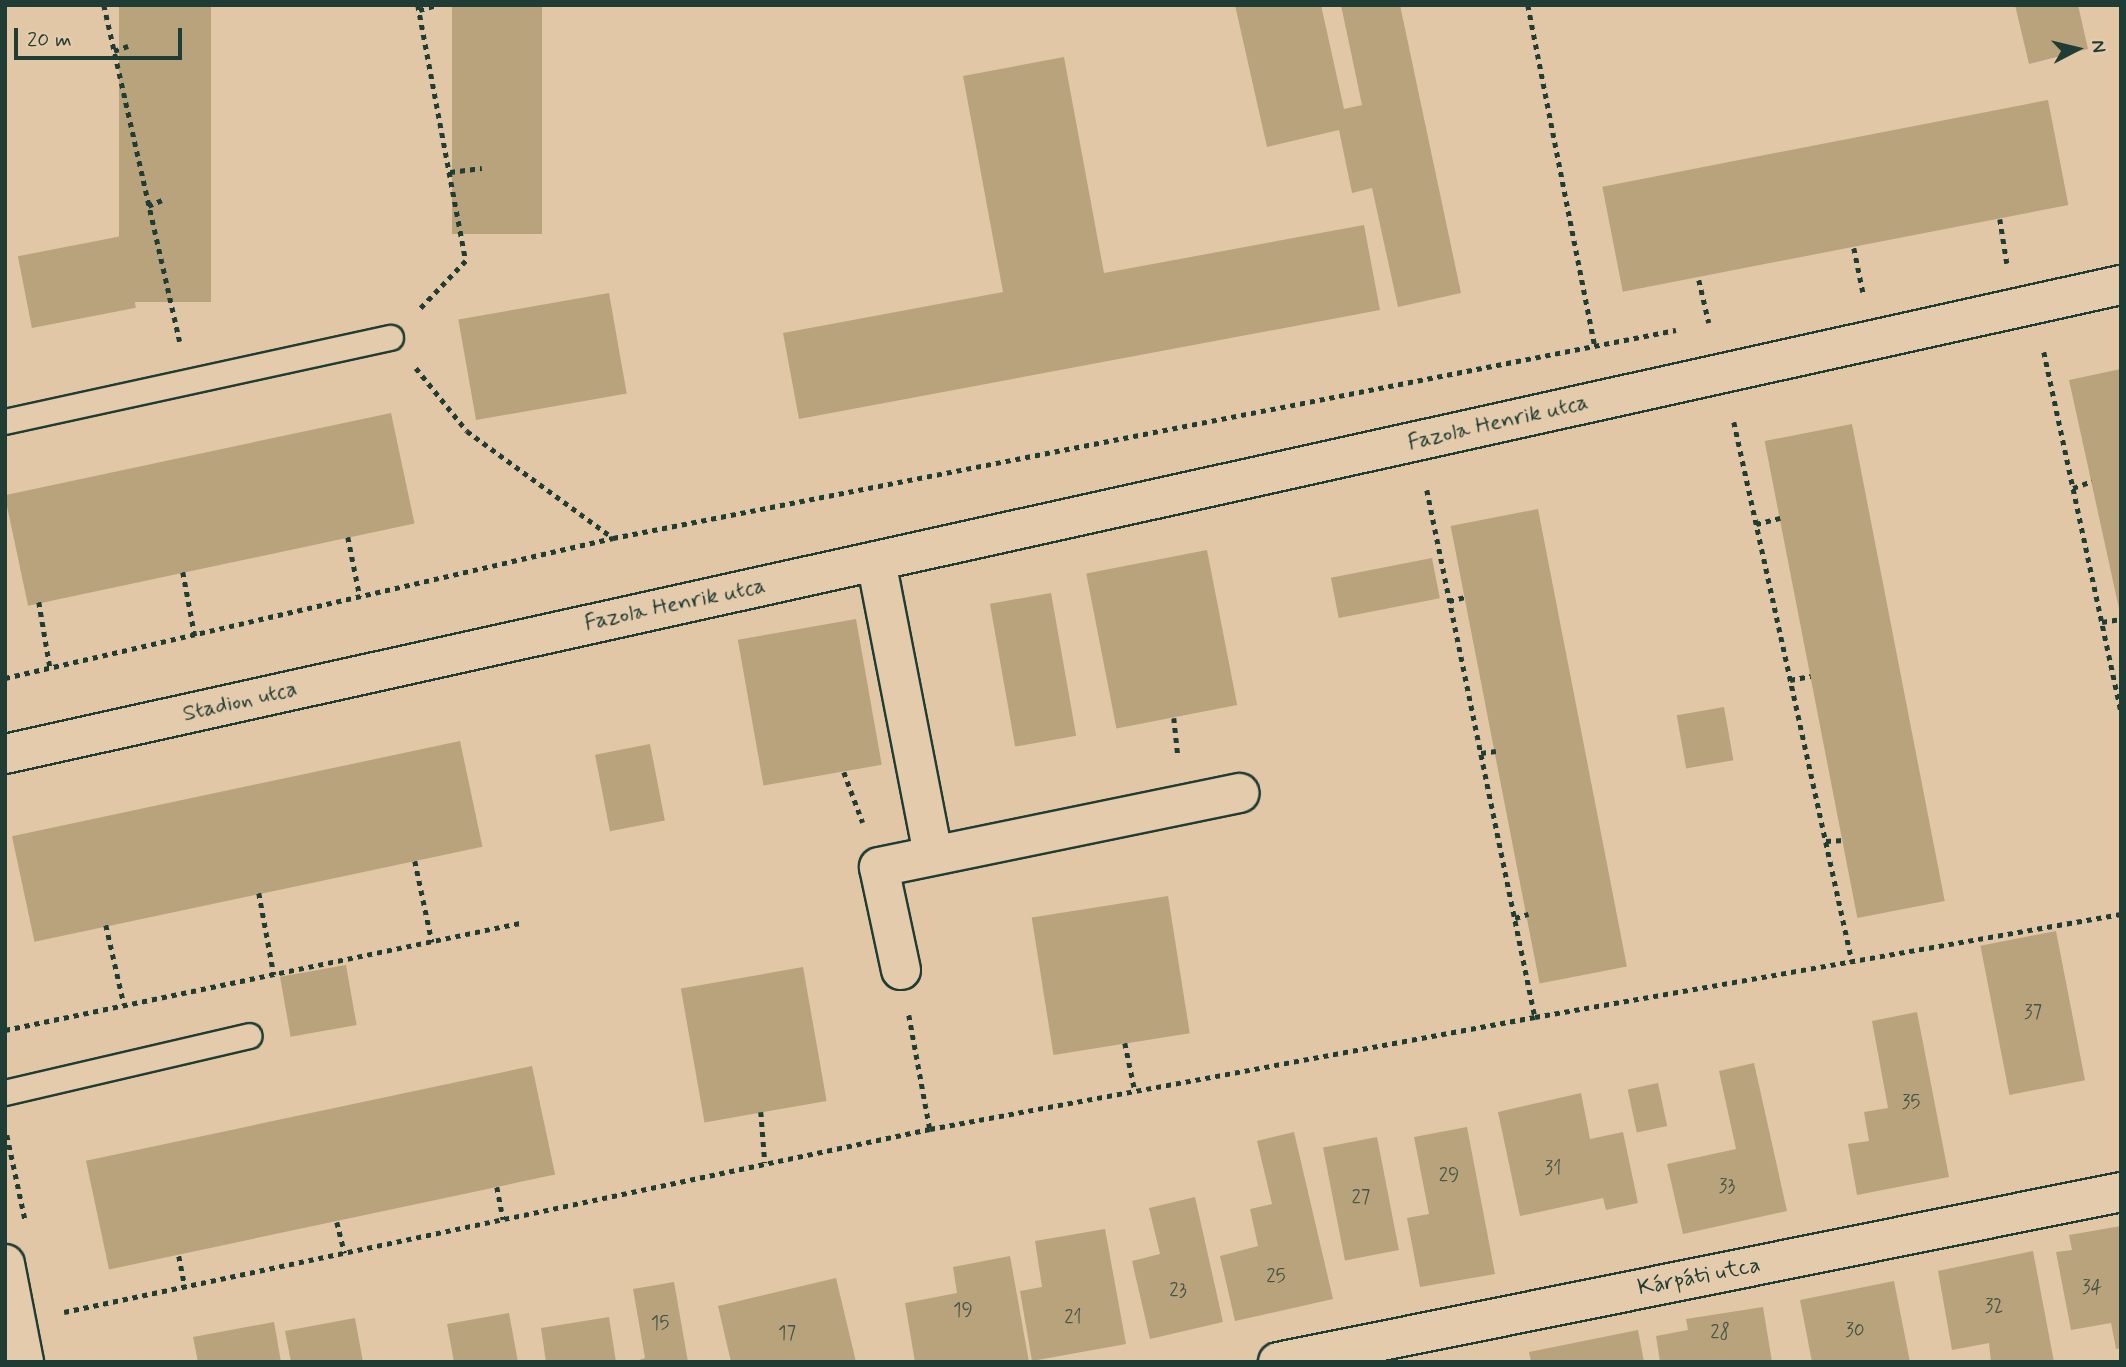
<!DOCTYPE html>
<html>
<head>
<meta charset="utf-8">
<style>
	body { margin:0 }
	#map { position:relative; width:2126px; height:1367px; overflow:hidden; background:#e2c7a6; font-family:Mynerve,sans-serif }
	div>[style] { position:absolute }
	.building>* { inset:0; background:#b8a37c; transform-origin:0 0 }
	.path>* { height:4.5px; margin-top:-2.25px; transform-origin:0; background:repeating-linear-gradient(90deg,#1f3d34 0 5px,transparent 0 10px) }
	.roads { filter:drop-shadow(2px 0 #1f3d34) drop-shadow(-2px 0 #1f3d34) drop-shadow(0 2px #1f3d34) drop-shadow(0 -2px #1f3d34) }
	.service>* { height:24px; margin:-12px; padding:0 12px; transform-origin:12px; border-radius:12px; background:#e4cbac }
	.minor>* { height:38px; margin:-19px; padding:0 19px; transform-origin:19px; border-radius:19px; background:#e4cbac }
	span { translate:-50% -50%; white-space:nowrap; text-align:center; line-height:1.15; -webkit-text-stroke:7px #e4cbac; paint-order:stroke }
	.number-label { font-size:19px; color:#455646 }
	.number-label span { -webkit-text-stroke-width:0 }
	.street-label { font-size:23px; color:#1f3d34 }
	.frame { position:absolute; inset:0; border:7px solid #1f3d34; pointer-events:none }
	.north { position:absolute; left:2042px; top:14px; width:70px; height:70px; -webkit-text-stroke:5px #e4cbac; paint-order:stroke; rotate:83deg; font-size:19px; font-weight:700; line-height:28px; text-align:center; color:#1f3d34 }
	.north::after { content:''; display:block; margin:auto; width:24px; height:32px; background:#1f3d34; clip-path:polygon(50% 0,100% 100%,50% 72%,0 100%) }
	.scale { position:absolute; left:14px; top:28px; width:168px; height:32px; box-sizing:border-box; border:4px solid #1f3d34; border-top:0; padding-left:9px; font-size:21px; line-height:24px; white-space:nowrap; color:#1f3d34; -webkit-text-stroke:5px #e4cbac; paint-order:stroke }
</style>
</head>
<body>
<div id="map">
	<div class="building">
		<i style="left:119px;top:5px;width:92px;height:297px"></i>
		<i style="left:452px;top:5px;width:90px;height:229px"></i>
		<i style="clip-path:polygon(1235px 5px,1321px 5px,1344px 109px,1362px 105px,1341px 5px,1400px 5px,1461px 293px,1398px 307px,1372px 188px,1352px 193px,1339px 130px,1267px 147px)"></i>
		<i style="clip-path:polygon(2015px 5px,2078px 5px,2088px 49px,2029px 64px)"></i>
		<i style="clip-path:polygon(1064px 57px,1104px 273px,1364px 225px,1380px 310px,799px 419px,783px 333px,1003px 292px,963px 76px)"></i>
		<i style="left:2048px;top:100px;width:107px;height:454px;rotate:79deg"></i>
		<i style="left:122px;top:236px;width:73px;height:106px;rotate:79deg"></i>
		<i style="left:609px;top:293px;width:102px;height:153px;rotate:80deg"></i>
		<i style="clip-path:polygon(2121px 369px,2121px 613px,2120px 613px,2069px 380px)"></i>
		<i style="left:391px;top:413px;width:113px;height:395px;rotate:78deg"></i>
		<i style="left:1852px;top:424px;width:486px;height:89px;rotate:79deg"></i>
		<i style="left:1538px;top:509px;width:466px;height:89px;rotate:79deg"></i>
		<i style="left:1207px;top:550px;width:158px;height:123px;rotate:79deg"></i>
		<i style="left:1432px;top:558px;width:41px;height:103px;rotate:79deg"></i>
		<i style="left:1051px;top:593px;width:145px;height:62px;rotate:80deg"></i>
		<i style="left:856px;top:619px;width:148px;height:120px;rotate:80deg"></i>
		<i style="left:1724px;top:707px;width:54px;height:48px;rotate:80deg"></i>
		<i style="left:460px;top:741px;width:108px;height:458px;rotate:78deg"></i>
		<i style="left:650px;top:744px;width:78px;height:56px;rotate:79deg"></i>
		<i style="left:1168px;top:896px;width:139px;height:138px;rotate:81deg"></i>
		<i style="left:2056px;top:931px;width:152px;height:77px;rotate:79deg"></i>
		<i style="left:346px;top:965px;width:61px;height:67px;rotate:80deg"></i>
		<i style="left:803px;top:967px;width:136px;height:124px;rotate:80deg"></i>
		<i style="clip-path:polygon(1917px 1012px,1949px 1177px,1857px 1195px,1848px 1144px,1869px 1141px,1864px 1112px,1888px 1108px,1872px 1021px)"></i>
		<i style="clip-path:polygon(1754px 1063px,1787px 1211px,1683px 1234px,1667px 1164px,1736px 1149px,1719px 1071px)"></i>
		<i style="left:532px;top:1066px;width:111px;height:456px;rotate:78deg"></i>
		<i style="left:1658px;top:1083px;width:44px;height:31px;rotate:78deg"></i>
		<i style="clip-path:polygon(1581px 1093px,1590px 1139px,1623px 1132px,1638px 1203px,1606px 1210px,1603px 1198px,1520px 1216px,1498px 1112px)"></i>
		<i style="clip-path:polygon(1467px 1127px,1495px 1274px,1420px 1287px,1407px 1218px,1429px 1214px,1414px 1137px)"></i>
		<i style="clip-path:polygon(1294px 1132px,1333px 1299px,1235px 1321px,1220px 1256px,1258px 1246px,1250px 1209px,1272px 1204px,1257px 1141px)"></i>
		<i style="left:1377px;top:1137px;width:115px;height:55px;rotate:79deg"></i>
		<i style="clip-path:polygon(1195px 1197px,1223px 1322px,1150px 1339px,1132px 1261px,1160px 1254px,1149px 1208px)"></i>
		<i style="clip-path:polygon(2121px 1226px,2121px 1348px,2116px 1349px,2111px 1323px,2071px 1330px,2056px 1252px,2072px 1250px,2069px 1235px)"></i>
		<i style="clip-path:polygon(1105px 1229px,1126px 1344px,1032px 1361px,1020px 1291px,1042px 1287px,1035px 1241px)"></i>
		<i style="clip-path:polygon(2033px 1251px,2054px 1362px,1991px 1362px,1989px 1343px,1952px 1350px,1938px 1271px)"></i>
		<i style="clip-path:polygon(1010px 1256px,1029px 1362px,915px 1362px,905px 1303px,957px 1293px,953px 1267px)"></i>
		<i style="clip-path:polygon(836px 1278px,856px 1362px,731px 1362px,718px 1306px)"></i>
		<i style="clip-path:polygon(1894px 1281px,1910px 1362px,1812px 1362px,1800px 1300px)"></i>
		<i style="clip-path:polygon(674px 1282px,688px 1362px,633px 1362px,645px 1358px,633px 1289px)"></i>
		<i style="clip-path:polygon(1763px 1307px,1772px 1362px,1660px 1362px,1656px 1336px,1688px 1330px,1686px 1319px)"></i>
		<i style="clip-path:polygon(509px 1313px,518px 1362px,454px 1362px,447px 1324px)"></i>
		<i style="clip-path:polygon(609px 1317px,616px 1362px,546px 1362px,541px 1328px)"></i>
		<i style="clip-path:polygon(355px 1318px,363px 1362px,291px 1362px,285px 1331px)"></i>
		<i style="clip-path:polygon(274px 1322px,281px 1362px,198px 1362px,193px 1337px)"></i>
		<i style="clip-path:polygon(1638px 1330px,1644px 1362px,1531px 1362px,1529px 1352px)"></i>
	</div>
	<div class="path">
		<i style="left:104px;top:5px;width:345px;rotate:77.3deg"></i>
		<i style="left:418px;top:5px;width:260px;rotate:79.4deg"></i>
		<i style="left:466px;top:261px;width:68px;rotate:133.8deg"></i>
		<i style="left:1528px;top:5px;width:349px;rotate:78.9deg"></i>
		<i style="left:419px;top:10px;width:18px;rotate:-16deg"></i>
		<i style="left:114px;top:51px;width:15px;rotate:-20deg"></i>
		<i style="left:450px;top:172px;width:32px;rotate:-7deg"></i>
		<i style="left:148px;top:206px;width:15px;rotate:-23deg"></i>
		<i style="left:2000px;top:219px;width:45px;rotate:81deg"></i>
		<i style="left:1854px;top:248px;width:45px;rotate:78.4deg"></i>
		<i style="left:1699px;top:280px;width:44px;rotate:76.9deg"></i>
		<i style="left:2044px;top:352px;width:366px;rotate:77.9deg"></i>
		<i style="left:416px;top:368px;width:81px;rotate:51deg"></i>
		<i style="left:467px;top:431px;width:180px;rotate:36.2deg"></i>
		<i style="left:1734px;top:422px;width:552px;rotate:77.65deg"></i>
		<i style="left:2073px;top:488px;width:20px;rotate:-20deg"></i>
		<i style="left:1427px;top:490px;width:538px;rotate:78.42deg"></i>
		<i style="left:1756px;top:524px;width:25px;rotate:-14deg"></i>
		<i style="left:348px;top:537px;width:61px;rotate:78.7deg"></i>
		<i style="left:183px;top:572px;width:65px;rotate:79.4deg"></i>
		<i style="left:1449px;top:601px;width:16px;rotate:-14deg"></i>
		<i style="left:39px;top:602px;width:66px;rotate:80.4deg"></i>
		<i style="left:2102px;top:622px;width:19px;rotate:-9deg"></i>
		<i style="left:5px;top:678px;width:624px;rotate:-12.97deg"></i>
		<i style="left:613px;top:538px;width:1083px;rotate:-11.07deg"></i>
		<i style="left:1790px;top:680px;width:21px;rotate:-11deg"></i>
		<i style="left:1174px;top:718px;width:37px;rotate:84deg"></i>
		<i style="left:1481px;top:753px;width:15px;rotate:-8deg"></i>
		<i style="left:844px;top:772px;width:54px;rotate:69.6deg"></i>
		<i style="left:1826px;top:841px;width:18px;rotate:-3deg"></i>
		<i style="left:415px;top:861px;width:83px;rotate:78.1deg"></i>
		<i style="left:259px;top:893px;width:83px;rotate:79.6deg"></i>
		<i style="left:1515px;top:918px;width:14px;rotate:-17deg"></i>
		<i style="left:106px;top:925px;width:81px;rotate:77.2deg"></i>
		<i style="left:909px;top:1015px;width:116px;rotate:79.6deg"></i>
		<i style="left:930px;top:1129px;width:615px;rotate:-10.49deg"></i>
		<i style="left:1535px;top:1017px;width:595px;rotate:-9.97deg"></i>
		<i style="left:5px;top:1030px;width:526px;rotate:-11.74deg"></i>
		<i style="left:1125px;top:1043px;width:49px;rotate:78.2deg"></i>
		<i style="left:761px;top:1112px;width:51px;rotate:85.5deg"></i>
		<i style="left:7px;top:1135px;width:86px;rotate:77.9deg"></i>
		<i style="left:497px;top:1187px;width:33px;rotate:79deg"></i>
		<i style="left:337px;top:1222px;width:32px;rotate:76deg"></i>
		<i style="left:179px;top:1256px;width:31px;rotate:79deg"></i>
		<i style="left:64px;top:1312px;width:885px;rotate:-11.93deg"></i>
	</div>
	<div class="roads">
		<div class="service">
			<i style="left:5px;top:422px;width:395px;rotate:-12.3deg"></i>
			<i style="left:5px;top:1093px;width:251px;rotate:-13.1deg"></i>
		</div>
		<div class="minor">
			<i style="left:876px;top:561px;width:298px;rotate:79deg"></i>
			<i style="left:5px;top:754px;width:2167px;rotate:-12.5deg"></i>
			<i style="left:901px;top:970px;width:105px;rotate:-102.1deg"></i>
			<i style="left:879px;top:867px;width:368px;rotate:-11.6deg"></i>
			<i style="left:5px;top:1264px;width:100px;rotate:79deg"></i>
			<i style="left:1278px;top:1362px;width:860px;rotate:-11.4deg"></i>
		</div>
	</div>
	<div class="number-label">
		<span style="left:2033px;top:1013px">37</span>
		<span style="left:1911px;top:1103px">35</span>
		<span style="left:1553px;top:1169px">31</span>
		<span style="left:1449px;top:1176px">29</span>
		<span style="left:1727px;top:1187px">33</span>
		<span style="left:1361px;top:1198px">27</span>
		<span style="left:1276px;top:1277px">25</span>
		<span style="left:2092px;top:1288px">34</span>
		<span style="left:1178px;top:1291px">23</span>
		<span style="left:1994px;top:1307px">32</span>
		<span style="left:963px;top:1311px">19</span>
		<span style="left:1073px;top:1318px">21</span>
		<span style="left:660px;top:1324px">15</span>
		<span style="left:1855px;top:1331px">30</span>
		<span style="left:1720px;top:1333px">28</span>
		<span style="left:787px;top:1334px">17</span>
	</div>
	<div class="street-label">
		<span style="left:1498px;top:423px;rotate:-13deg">Fazola Henrik utca</span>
		<span style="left:675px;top:605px;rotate:-12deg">Fazola Henrik utca</span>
		<span style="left:240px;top:702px;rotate:-13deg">Stadion utca</span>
		<span style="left:1699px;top:1277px;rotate:-11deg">Kárpáti utca</span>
	</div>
	<div class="frame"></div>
	<div class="north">N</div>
	<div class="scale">20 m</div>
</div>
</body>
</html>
